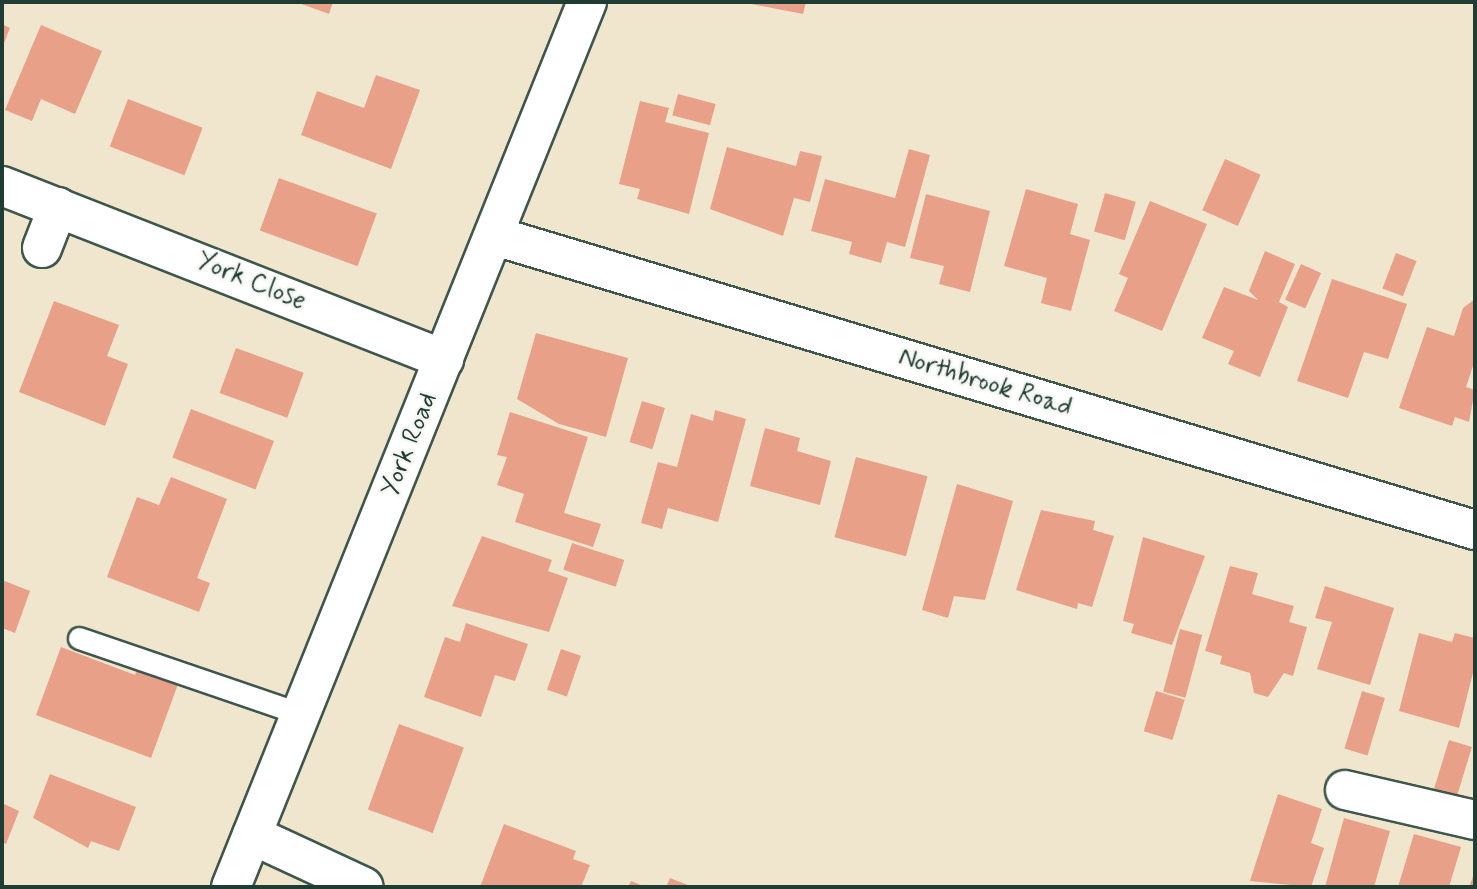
<!DOCTYPE html>
<html>
<head>
<meta charset="utf-8">
<style>
	body { margin:0 }
	#map { position:relative; width:1477px; height:889px; overflow:hidden; background:#f0e6ce; font-family:Mynerve,sans-serif }
	div>[style] { position:absolute }
	.building>* { inset:0; background:#e8a188; transform-origin:0 0 }
	.roads { filter:drop-shadow(2px 0 #3e564b) drop-shadow(-2px 0 #3e564b) drop-shadow(0 2px #3e564b) drop-shadow(0 -2px #3e564b) }
	.service>* { height:21px; margin:-10.5px; padding:0 10.5px; transform-origin:10.5px; border-radius:10.5px; background:#fff }
	.minor>* { height:38px; margin:-19px; padding:0 19px; transform-origin:19px; border-radius:19px; background:#fff }
	span { translate:-50% -50%; white-space:nowrap; text-align:center; line-height:1.15; -webkit-text-stroke:5px #f6f6f2; paint-order:stroke }
	.street-label { font-size:26px; color:#1f3d34 }
	.frame { position:absolute; inset:0; border:4px solid #1f3d34; pointer-events:none }
</style>
</head>
<body>
<div id="map">
	<div class="building">
		<i style="clip-path:polygon(296px 2px,333px 2px,329px 14px)"></i>
		<i style="clip-path:polygon(741px 2px,806px 2px,803px 14px)"></i>
		<i style="clip-path:polygon(2px 24px,10px 28px,2px 48px)"></i>
		<i style="clip-path:polygon(41px 25px,102px 51px,75px 114px,41px 99px,32px 121px,5px 110px)"></i>
		<i style="clip-path:polygon(376px 75px,420px 90px,391px 169px,301px 135px,317px 91px,364px 108px)"></i>
		<i style="left:678px;top:94px;width:39px;height:22px;rotate:15deg"></i>
		<i style="left:128px;top:99px;width:80px;height:51px;rotate:21deg"></i>
		<i style="clip-path:polygon(640px 101px,669px 108px,665px 122px,709px 133px,689px 214px,637px 199px,640px 189px,619px 184px)"></i>
		<i style="clip-path:polygon(727px 147px,796px 166px,800px 151px,822px 156px,810px 202px,794px 198px,783px 236px,710px 209px)"></i>
		<i style="clip-path:polygon(909px 149px,930px 155px,905px 247px,887px 242px,881px 263px,849px 254px,852px 242px,811px 231px,825px 179px,895px 198px)"></i>
		<i style="left:1225px;top:159px;width:39px;height:56px;rotate:24deg"></i>
		<i style="left:279px;top:178px;width:104px;height:56px;rotate:20deg"></i>
		<i style="clip-path:polygon(1026px 189px,1078px 204px,1070px 234px,1090px 240px,1071px 311px,1041px 303px,1047px 278px,1004px 266px)"></i>
		<i style="left:1105px;top:193px;width:32px;height:40px;rotate:16deg"></i>
		<i style="clip-path:polygon(926px 194px,990px 211px,970px 292px,939px 284px,944px 266px,910px 258px)"></i>
		<i style="clip-path:polygon(1150px 201px,1207px 224px,1162px 331px,1114px 311px,1128px 278px,1119px 274px)"></i>
		<i style="clip-path:polygon(1265px 251px,1295px 264px,1279px 302px,1288px 307px,1260px 377px,1228px 364px,1234px 351px,1202px 338px,1224px 287px,1258px 300px,1249px 291px)"></i>
		<i style="left:1396px;top:253px;width:22px;height:38px;rotate:21deg"></i>
		<i style="left:1301px;top:264px;width:22px;height:39px;rotate:24deg"></i>
		<i style="clip-path:polygon(1332px 279px,1407px 304px,1388px 359px,1364px 352px,1348px 398px,1297px 381px)"></i>
		<i style="clip-path:polygon(1475px 299px,1475px 360px,1466px 387px,1475px 390px,1469px 422px,1455px 417px,1452px 426px,1399px 408px,1427px 327px,1454px 336px,1463px 308px)"></i>
		<i style="clip-path:polygon(54px 301px,119px 325px,107px 356px,128px 364px,105px 426px,19px 392px)"></i>
		<i style="clip-path:polygon(536px 333px,628px 358px,606px 437px,559px 424px,517px 399px)"></i>
		<i style="left:236px;top:348px;width:72px;height:48px;rotate:20deg"></i>
		<i style="left:642px;top:401px;width:24px;height:43px;rotate:17deg"></i>
		<i style="left:191px;top:409px;width:89px;height:52px;rotate:21deg"></i>
		<i style="clip-path:polygon(715px 410px,746px 419px,718px 522px,668px 508px,662px 529px,641px 523px,658px 462px,677px 467px,691px 414px,713px 421px)"></i>
		<i style="clip-path:polygon(510px 412px,588px 437px,564px 513px,601px 524px,593px 547px,515px 522px,524px 494px,497px 485px,507px 457px,497px 455px)"></i>
		<i style="clip-path:polygon(765px 428px,800px 438px,797px 451px,831px 461px,820px 505px,750px 486px)"></i>
		<i style="left:856px;top:457px;width:74px;height:83px;rotate:15deg"></i>
		<i style="clip-path:polygon(171px 477px,227px 499px,197px 578px,210px 583px,199px 612px,107px 577px,137px 497px,159px 505px)"></i>
		<i style="clip-path:polygon(957px 484px,1013px 501px,985px 600px,954px 596px,948px 618px,922px 610px)"></i>
		<i style="clip-path:polygon(1041px 510px,1095px 521px,1093px 530px,1114px 536px,1092px 607px,1078px 603px,1077px 609px,1016px 590px)"></i>
		<i style="clip-path:polygon(482px 536px,552px 560px,548px 571px,568px 578px,549px 632px,452px 606px)"></i>
		<i style="clip-path:polygon(1143px 537px,1205px 556px,1172px 645px,1131px 633px,1134px 624px,1123px 621px)"></i>
		<i style="left:572px;top:543px;width:55px;height:28px;rotate:18deg"></i>
		<i style="clip-path:polygon(1230px 566px,1258px 573px,1252px 594px,1294px 606px,1289px 622px,1307px 627px,1293px 676px,1284px 673px,1268px 697px,1254px 693px,1250px 673px,1220px 664px,1222px 656px,1205px 651px)"></i>
		<i style="clip-path:polygon(2px 580px,30px 591px,15px 633px,2px 628px)"></i>
		<i style="clip-path:polygon(1325px 586px,1394px 608px,1370px 685px,1317px 669px,1332px 622px,1315px 618px)"></i>
		<i style="clip-path:polygon(466px 623px,528px 644px,515px 681px,495px 675px,481px 717px,424px 697px,445px 637px,460px 642px)"></i>
		<i style="left:1180px;top:629px;width:23px;height:65px;rotate:15deg"></i>
		<i style="clip-path:polygon(1419px 633px,1452px 642px,1455px 633px,1475px 638px,1475px 665px,1459px 728px,1399px 711px)"></i>
		<i style="clip-path:polygon(61px 647px,135px 675px,140px 661px,181px 676px,151px 758px,36px 715px)"></i>
		<i style="left:561px;top:649px;width:21px;height:43px;rotate:19deg"></i>
		<i style="left:1156px;top:691px;width:30px;height:42px;rotate:17deg"></i>
		<i style="left:1362px;top:691px;width:24px;height:60px;rotate:17deg"></i>
		<i style="left:399px;top:724px;width:69px;height:91px;rotate:20deg"></i>
		<i style="left:1449px;top:740px;width:24px;height:55px;rotate:17deg"></i>
		<i style="clip-path:polygon(50px 774px,136px 807px,119px 851px,91px 841px,88px 848px,33px 818px)"></i>
		<i style="clip-path:polygon(1278px 794px,1322px 809px,1311px 843px,1324px 848px,1311px 887px,1250px 881px)"></i>
		<i style="clip-path:polygon(2px 803px,19px 811px,6px 844px,2px 842px)"></i>
		<i style="clip-path:polygon(1344px 818px,1390px 831px,1374px 887px,1325px 887px)"></i>
		<i style="clip-path:polygon(504px 824px,576px 851px,573px 859px,590px 865px,581px 887px,480px 887px)"></i>
		<i style="clip-path:polygon(1414px 834px,1461px 847px,1449px 887px,1398px 887px)"></i>
		<i style="clip-path:polygon(1475px 871px,1475px 887px,1469px 887px)"></i>
		<i style="clip-path:polygon(670px 878px,693px 887px,666px 887px)"></i>
		<i style="clip-path:polygon(631px 881px,646px 887px,628px 887px)"></i>
	</div>
	<div class="roads">
		<div class="service">
			<i style="left:79px;top:638px;width:235px;rotate:18.9deg"></i>
		</div>
		<div class="minor">
			<i style="left:2px;top:186px;width:475px;rotate:21.4deg"></i>
			<i style="left:495px;top:236px;width:1023px;rotate:16.7deg"></i>
			<i style="left:42px;top:248px;width:44px;rotate:-68.7deg"></i>
			<i style="left:1345px;top:790px;width:133px;rotate:13deg"></i>
			<i style="left:252px;top:835px;width:123px;rotate:24.9deg"></i>
			<i style="left:231px;top:887px;width:954px;rotate:-68.09deg"></i>
		</div>
	</div>
	<div class="street-label">
		<span style="left:251px;top:282px;rotate:22deg">York Close</span>
		<span style="left:985px;top:383px;rotate:17deg">Northbrook Road</span>
		<span style="left:410px;top:445px;rotate:-68deg">York Road</span>
	</div>
	<div class="frame"></div>
</div>
</body>
</html>
